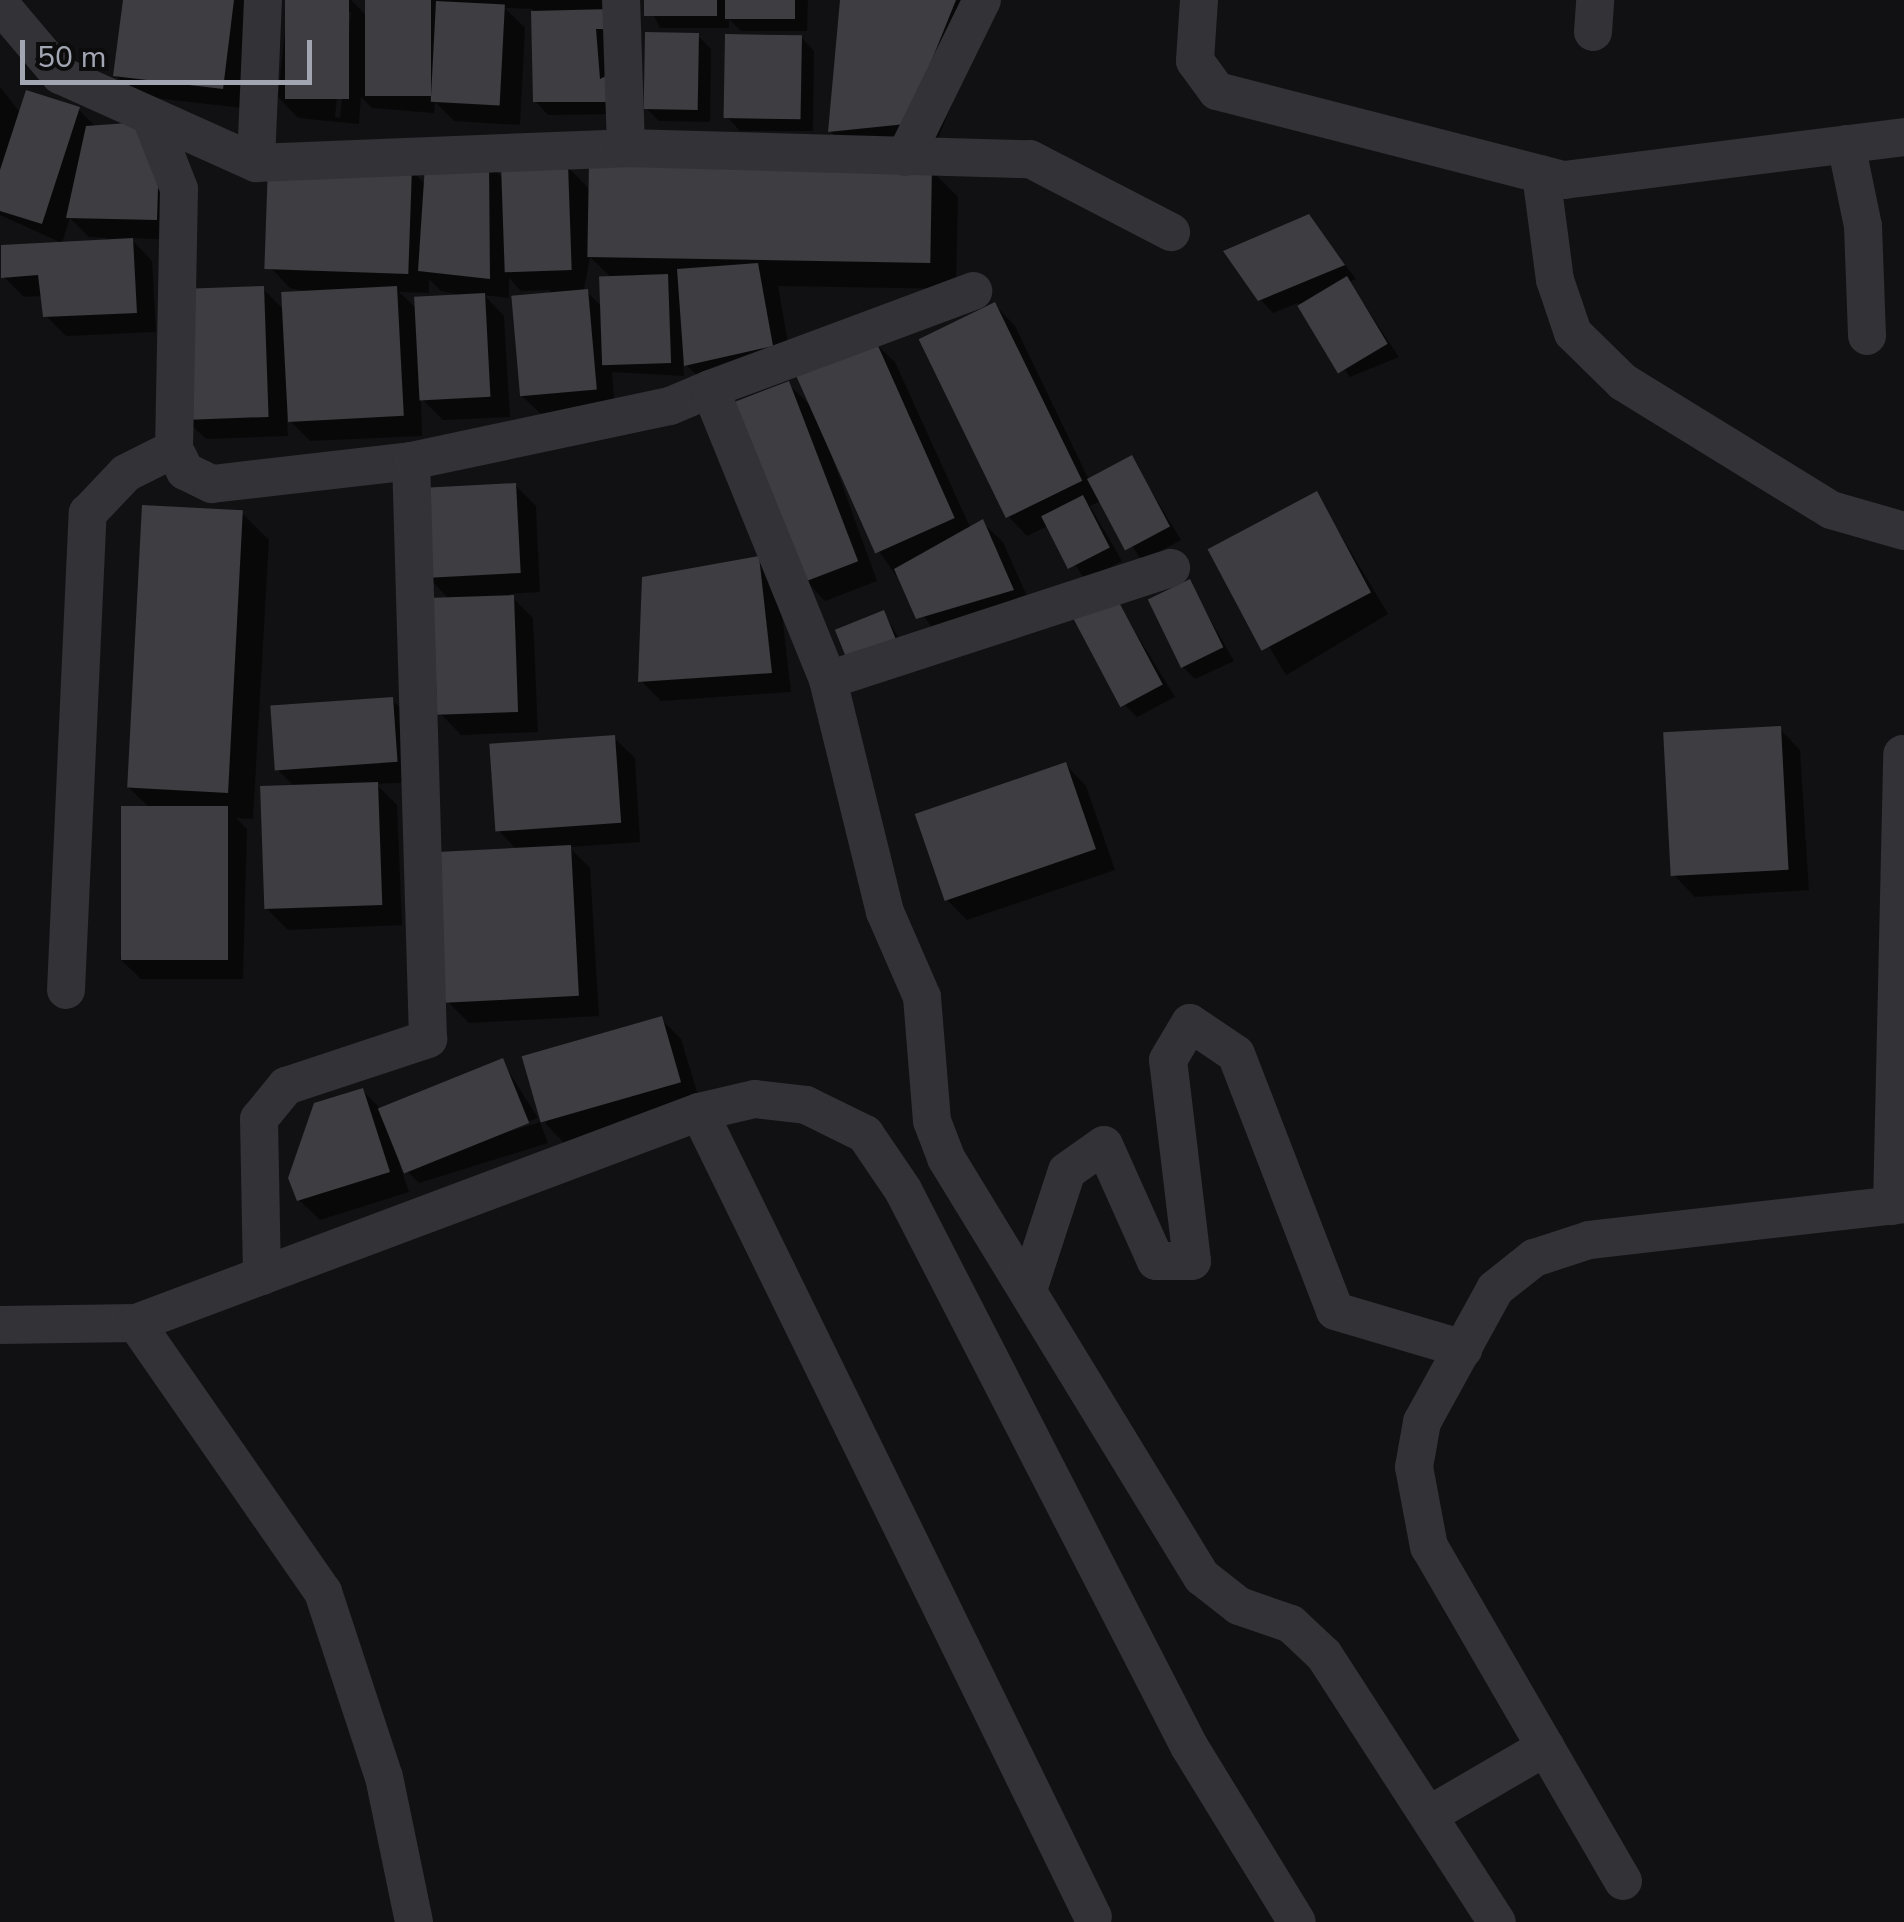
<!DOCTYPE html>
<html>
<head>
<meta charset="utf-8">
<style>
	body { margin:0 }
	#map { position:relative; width:1904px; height:1922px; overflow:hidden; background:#111012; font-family:"Nunito Sans",sans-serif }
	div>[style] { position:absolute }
	.shadow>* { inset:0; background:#0007; transform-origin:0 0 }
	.building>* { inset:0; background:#3d3d42; transform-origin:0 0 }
	.minor>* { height:38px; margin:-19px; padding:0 19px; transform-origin:19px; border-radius:19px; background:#323237 }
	span { translate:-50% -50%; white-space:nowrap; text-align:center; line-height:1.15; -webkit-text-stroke:9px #0c0c0d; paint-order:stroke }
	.scale { position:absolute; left:20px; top:40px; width:292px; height:45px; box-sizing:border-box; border:5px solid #a2a6b3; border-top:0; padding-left:12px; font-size:30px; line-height:35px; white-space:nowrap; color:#a2a6b3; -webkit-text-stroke:8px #0c0c0d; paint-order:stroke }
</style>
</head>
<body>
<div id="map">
	<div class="shadow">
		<i style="clip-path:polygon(125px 0,256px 0,243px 108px,136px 96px,116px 75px)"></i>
		<i style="clip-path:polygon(evenodd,288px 0,351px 0,366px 15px,367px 0,615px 0,619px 114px,548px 115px,535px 101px,533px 9px,505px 8px,525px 28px,520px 125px,454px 121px,435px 102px,434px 113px,372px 108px,361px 97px,359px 124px,298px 118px,278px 97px,288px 0,346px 12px,351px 12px,340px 118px,335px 117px,346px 12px)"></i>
		<i style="clip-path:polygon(646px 0,808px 0,807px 31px,741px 31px,729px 19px,729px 28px,660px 28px)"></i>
		<i style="clip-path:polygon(843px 0,994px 0,933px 151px,857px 158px,830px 131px)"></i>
		<i style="clip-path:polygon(698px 36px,711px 49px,710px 122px,659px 121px,646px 108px)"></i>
		<i style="clip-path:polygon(801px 37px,814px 51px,813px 131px,740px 131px,727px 117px)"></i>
		<i style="clip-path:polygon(0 87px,21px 114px,79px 110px,97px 128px,141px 125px,176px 240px,130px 238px,152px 261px,156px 332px,66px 336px,45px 315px,43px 296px,24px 297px,4px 277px,108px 238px,89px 237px,70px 218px,62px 243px,0 215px)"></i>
		<i style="clip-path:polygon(evenodd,488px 163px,503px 178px,567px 166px,591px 191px,931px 170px,958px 197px,956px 289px,778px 286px,792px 366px,707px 385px,683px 362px,684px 376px,612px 372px,615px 410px,542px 415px,521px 395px,550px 290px,521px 291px,509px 278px,509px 298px,484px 295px,504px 316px,510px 417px,443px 420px,421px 398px,422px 436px,310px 441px,287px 418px,288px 436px,206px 439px,185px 419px,263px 289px,284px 310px,314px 293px,290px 288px,270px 267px,411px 170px,426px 185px,488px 163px,590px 257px,612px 278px,603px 308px,584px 289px,590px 257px,488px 163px,429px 279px,441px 291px,464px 296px,418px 310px,399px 292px,429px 293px,429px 279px)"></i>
		<i style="clip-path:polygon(1308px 217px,1356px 279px,1349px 282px,1399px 357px,1350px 377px,1298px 303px,1273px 313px,1260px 299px)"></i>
		<i style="clip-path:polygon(995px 305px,1015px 326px,1089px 480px,1131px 458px,1181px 540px,1142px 561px,1103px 500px,1090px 506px,1122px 561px,1085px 580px,1050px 525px,1027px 536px,1007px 515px)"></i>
		<i style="clip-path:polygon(874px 342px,895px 362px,970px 527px,982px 522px,1003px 542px,1033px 610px,939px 638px,879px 551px,819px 421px,877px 581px,825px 601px,805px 580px,788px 384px,814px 409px)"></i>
		<i style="clip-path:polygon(515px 485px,536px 506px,540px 592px,509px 594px,533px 618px,538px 732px,461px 735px,441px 714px,450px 600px,427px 576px)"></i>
		<i style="left:1316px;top:494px;width:140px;height:119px;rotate:59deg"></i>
		<i style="clip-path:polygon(242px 513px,269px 540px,253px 819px,236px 818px,247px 829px,243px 979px,141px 979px,120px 959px,151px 809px,128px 787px)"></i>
		<i style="clip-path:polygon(758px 558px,778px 579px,791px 692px,661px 701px,641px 681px)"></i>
		<i style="clip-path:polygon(1189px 582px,1234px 661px,1195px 679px,1182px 666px)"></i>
		<i style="clip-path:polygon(1112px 594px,1175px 697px,1137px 717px,1124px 704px)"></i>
		<i style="clip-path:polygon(884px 613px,909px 656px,864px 674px)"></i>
		<i style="clip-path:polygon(392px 700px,413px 720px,416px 782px,376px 784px,397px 805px,402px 925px,288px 930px,267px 909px,296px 788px,276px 768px)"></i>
		<i style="clip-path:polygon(1780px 729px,1800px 750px,1809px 890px,1695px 897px,1675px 876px)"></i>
		<i style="clip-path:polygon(614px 738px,635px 758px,640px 842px,569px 847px,590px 868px,599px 1016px,469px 1023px,449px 1003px,518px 851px,497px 829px)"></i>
		<i style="clip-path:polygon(1066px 765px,1086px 786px,1115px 870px,967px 920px,946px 899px)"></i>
		<i style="clip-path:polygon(661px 1019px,681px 1039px,700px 1102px,565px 1144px,545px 1123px)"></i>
		<i style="clip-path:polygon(502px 1061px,538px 1118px,408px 1163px,540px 1122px,548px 1143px,419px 1183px,399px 1163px,409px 1192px,320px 1220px,299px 1200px,363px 1091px,382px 1110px)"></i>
	</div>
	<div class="building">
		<i style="clip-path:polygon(123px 0,234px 0,223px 89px,113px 76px)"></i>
		<i style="left:285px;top:0;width:64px;height:99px"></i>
		<i style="left:365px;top:0;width:66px;height:96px"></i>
		<i style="left:644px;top:0;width:73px;height:16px"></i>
		<i style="left:725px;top:0;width:70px;height:19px"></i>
		<i style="clip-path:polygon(840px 0,956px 0,906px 124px,828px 132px)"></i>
		<i style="left:436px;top:1px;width:69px;height:101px;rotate:3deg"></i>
		<i style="clip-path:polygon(612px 9px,606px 29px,596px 29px,600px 79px,616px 71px,606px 102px,533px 102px,531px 11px)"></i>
		<i style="left:645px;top:32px;width:54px;height:77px;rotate:1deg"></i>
		<i style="left:725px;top:34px;width:77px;height:84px;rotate:1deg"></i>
		<i style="clip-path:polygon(26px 90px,80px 107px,42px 224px,0 211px,0 170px)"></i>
		<i style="clip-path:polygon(142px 122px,159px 154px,157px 220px,66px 218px,86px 126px)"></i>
		<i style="clip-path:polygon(489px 161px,490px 279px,418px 271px,425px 165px)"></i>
		<i style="left:589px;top:162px;width:343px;height:95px;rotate:1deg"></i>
		<i style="left:568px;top:164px;width:106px;height:67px;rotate:88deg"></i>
		<i style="left:412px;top:167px;width:107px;height:144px;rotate:92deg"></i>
		<i style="clip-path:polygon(1309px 214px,1345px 265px,1258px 301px,1223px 251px)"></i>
		<i style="clip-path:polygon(133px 238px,137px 313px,43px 317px,38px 275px,1px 278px,1px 245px)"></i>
		<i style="clip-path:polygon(758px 263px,773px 346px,684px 366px,677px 269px)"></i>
		<i style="left:668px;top:274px;width:89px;height:69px;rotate:88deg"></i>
		<i style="left:1347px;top:276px;width:79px;height:58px;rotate:59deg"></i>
		<i style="left:264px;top:286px;width:131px;height:85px;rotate:88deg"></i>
		<i style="left:397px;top:286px;width:130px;height:116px;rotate:87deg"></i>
		<i style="left:588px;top:289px;width:101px;height:77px;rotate:85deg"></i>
		<i style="left:485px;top:293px;width:104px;height:71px;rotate:87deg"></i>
		<i style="left:995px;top:302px;width:199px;height:85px;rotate:64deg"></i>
		<i style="left:875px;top:339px;width:196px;height:87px;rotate:66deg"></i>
		<i style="left:789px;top:381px;width:193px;height:60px;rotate:69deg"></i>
		<i style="left:1132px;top:455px;width:81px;height:51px;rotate:62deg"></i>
		<i style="left:516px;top:483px;width:90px;height:96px;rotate:87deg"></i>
		<i style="left:1317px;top:491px;width:115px;height:124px;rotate:62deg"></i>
		<i style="left:1083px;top:495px;width:59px;height:47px;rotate:63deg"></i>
		<i style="left:142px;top:505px;width:101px;height:283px;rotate:3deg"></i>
		<i style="clip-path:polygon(983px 519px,1014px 590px,916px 619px,894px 569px)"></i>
		<i style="clip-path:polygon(759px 556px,772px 673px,638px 682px,642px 577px)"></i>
		<i style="left:1190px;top:579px;width:76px;height:47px;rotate:64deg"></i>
		<i style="left:1113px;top:591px;width:106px;height:48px;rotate:62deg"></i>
		<i style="left:514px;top:595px;width:117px;height:81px;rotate:88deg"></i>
		<i style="left:884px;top:610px;width:35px;height:53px;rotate:68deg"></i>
		<i style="left:393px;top:697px;width:65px;height:123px;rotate:86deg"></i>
		<i style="left:1781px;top:726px;width:144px;height:118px;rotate:87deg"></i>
		<i style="left:615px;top:735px;width:88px;height:126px;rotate:86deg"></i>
		<i style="left:1066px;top:762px;width:92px;height:160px;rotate:71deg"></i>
		<i style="left:378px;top:782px;width:123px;height:118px;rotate:88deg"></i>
		<i style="left:121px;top:806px;width:107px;height:154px"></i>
		<i style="left:571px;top:845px;width:151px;height:134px;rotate:87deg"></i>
		<i style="left:662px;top:1016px;width:69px;height:146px;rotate:74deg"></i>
		<i style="left:503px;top:1058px;width:70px;height:135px;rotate:68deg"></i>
		<i style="clip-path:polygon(363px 1088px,390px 1172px,297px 1201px,288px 1178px,314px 1103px)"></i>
	</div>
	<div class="minor">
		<i style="left:263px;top:0;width:163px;rotate:92.5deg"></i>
		<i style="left:256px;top:163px;width:370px;rotate:-2.3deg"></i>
		<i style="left:626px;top:148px;width:148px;rotate:-91.9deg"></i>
		<i style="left:1199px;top:0;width:61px;rotate:93.8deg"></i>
		<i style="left:1195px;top:61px;width:37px;rotate:54deg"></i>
		<i style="left:1217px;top:91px;width:358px;rotate:14.4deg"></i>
		<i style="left:1564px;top:180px;width:343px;rotate:-7.2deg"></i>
		<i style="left:0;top:4px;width:93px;rotate:49.8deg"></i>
		<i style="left:60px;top:75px;width:215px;rotate:24.2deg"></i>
		<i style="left:1593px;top:32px;width:32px;rotate:-86deg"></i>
		<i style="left:152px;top:120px;width:74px;rotate:68.6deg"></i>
		<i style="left:179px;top:189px;width:260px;rotate:91.1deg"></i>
		<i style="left:174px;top:449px;width:25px;rotate:63deg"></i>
		<i style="left:185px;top:471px;width:30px;rotate:26deg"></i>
		<i style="left:212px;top:484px;width:200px;rotate:-6.6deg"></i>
		<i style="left:411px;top:461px;width:265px;rotate:-12deg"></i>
		<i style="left:670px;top:406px;width:43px;rotate:-23deg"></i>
		<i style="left:710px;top:389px;width:314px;rotate:67.9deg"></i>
		<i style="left:828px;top:680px;width:239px;rotate:76.2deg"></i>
		<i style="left:885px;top:912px;width:93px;rotate:66.5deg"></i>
		<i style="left:922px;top:997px;width:124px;rotate:85.4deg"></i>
		<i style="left:932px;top:1121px;width:40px;rotate:69deg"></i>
		<i style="left:946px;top:1158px;width:491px;rotate:58.6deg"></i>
		<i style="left:1202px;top:1577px;width:47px;rotate:38.1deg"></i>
		<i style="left:1239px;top:1606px;width:55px;rotate:19.1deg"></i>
		<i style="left:1291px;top:1624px;width:45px;rotate:43.2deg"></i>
		<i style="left:1324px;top:1655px;width:318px;rotate:57.1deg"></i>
		<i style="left:1846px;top:144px;width:84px;rotate:78.3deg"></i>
		<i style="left:1863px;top:226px;width:110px;rotate:87.9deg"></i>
		<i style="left:626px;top:148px;width:404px;rotate:1.6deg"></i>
		<i style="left:1030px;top:159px;width:159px;rotate:27.4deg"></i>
		<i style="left:905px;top:157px;width:175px;rotate:-63.9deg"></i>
		<i style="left:1541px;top:174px;width:107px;rotate:82.5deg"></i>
		<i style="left:1555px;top:280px;width:56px;rotate:71.2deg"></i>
		<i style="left:1573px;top:333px;width:70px;rotate:44.4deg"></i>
		<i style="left:1623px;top:382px;width:244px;rotate:31.6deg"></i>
		<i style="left:1831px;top:510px;width:76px;rotate:16deg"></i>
		<i style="left:710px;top:389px;width:281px;rotate:-20.4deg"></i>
		<i style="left:828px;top:680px;width:361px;rotate:-18.1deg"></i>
		<i style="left:66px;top:990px;width:478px;rotate:-87.4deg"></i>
		<i style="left:88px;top:513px;width:55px;rotate:-46.5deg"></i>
		<i style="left:126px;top:473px;width:54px;rotate:-26.6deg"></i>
		<i style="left:699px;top:1112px;width:896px;rotate:63.92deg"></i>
		<i style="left:1892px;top:1206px;width:452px;rotate:-88.7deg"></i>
		<i style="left:262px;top:1276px;width:157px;rotate:-91.1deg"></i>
		<i style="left:259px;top:1119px;width:43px;rotate:-50.7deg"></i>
		<i style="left:286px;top:1086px;width:150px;rotate:-18.3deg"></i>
		<i style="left:428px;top:1039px;width:578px;rotate:-91.68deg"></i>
		<i style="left:1028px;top:1290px;width:125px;rotate:-71.9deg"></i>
		<i style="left:1067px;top:1171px;width:45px;rotate:-35.1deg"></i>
		<i style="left:1104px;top:1145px;width:127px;rotate:65.9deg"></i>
		<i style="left:1156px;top:1261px;width:36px"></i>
		<i style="left:1192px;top:1261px;width:202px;rotate:-96.8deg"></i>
		<i style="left:1168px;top:1060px;width:43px;rotate:-59.3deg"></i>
		<i style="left:1190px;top:1023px;width:55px;rotate:34deg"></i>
		<i style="left:1236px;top:1054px;width:275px;rotate:68.9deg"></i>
		<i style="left:1335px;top:1311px;width:134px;rotate:16.5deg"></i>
		<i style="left:136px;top:1323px;width:328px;rotate:55.2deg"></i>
		<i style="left:323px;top:1592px;width:195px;rotate:71.8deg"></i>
		<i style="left:384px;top:1777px;width:148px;rotate:78.3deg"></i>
		<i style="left:0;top:1325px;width:136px;rotate:-0.8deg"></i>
		<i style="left:136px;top:1323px;width:601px;rotate:-20.54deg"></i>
		<i style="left:699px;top:1112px;width:57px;rotate:-13.1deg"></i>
		<i style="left:755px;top:1099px;width:51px;rotate:6.7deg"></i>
		<i style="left:806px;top:1105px;width:66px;rotate:26.2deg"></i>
		<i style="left:865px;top:1134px;width:68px;rotate:55.8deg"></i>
		<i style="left:903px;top:1190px;width:625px;rotate:62.78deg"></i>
		<i style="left:1189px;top:1746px;width:206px;rotate:58.5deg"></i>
		<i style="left:1429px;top:1815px;width:135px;rotate:-30.2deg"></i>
		<i style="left:1623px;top:1881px;width:386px;rotate:-120.1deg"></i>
		<i style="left:1429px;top:1547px;width:81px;rotate:-100.6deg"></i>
		<i style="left:1414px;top:1467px;width:46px;rotate:-79.9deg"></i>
		<i style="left:1422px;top:1422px;width:152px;rotate:-61.2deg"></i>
		<i style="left:1495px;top:1289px;width:50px;rotate:-38.5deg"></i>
		<i style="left:1534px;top:1258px;width:58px;rotate:-18.1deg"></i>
		<i style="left:1589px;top:1240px;width:317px;rotate:-6.5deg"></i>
	</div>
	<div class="scale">50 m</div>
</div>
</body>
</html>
